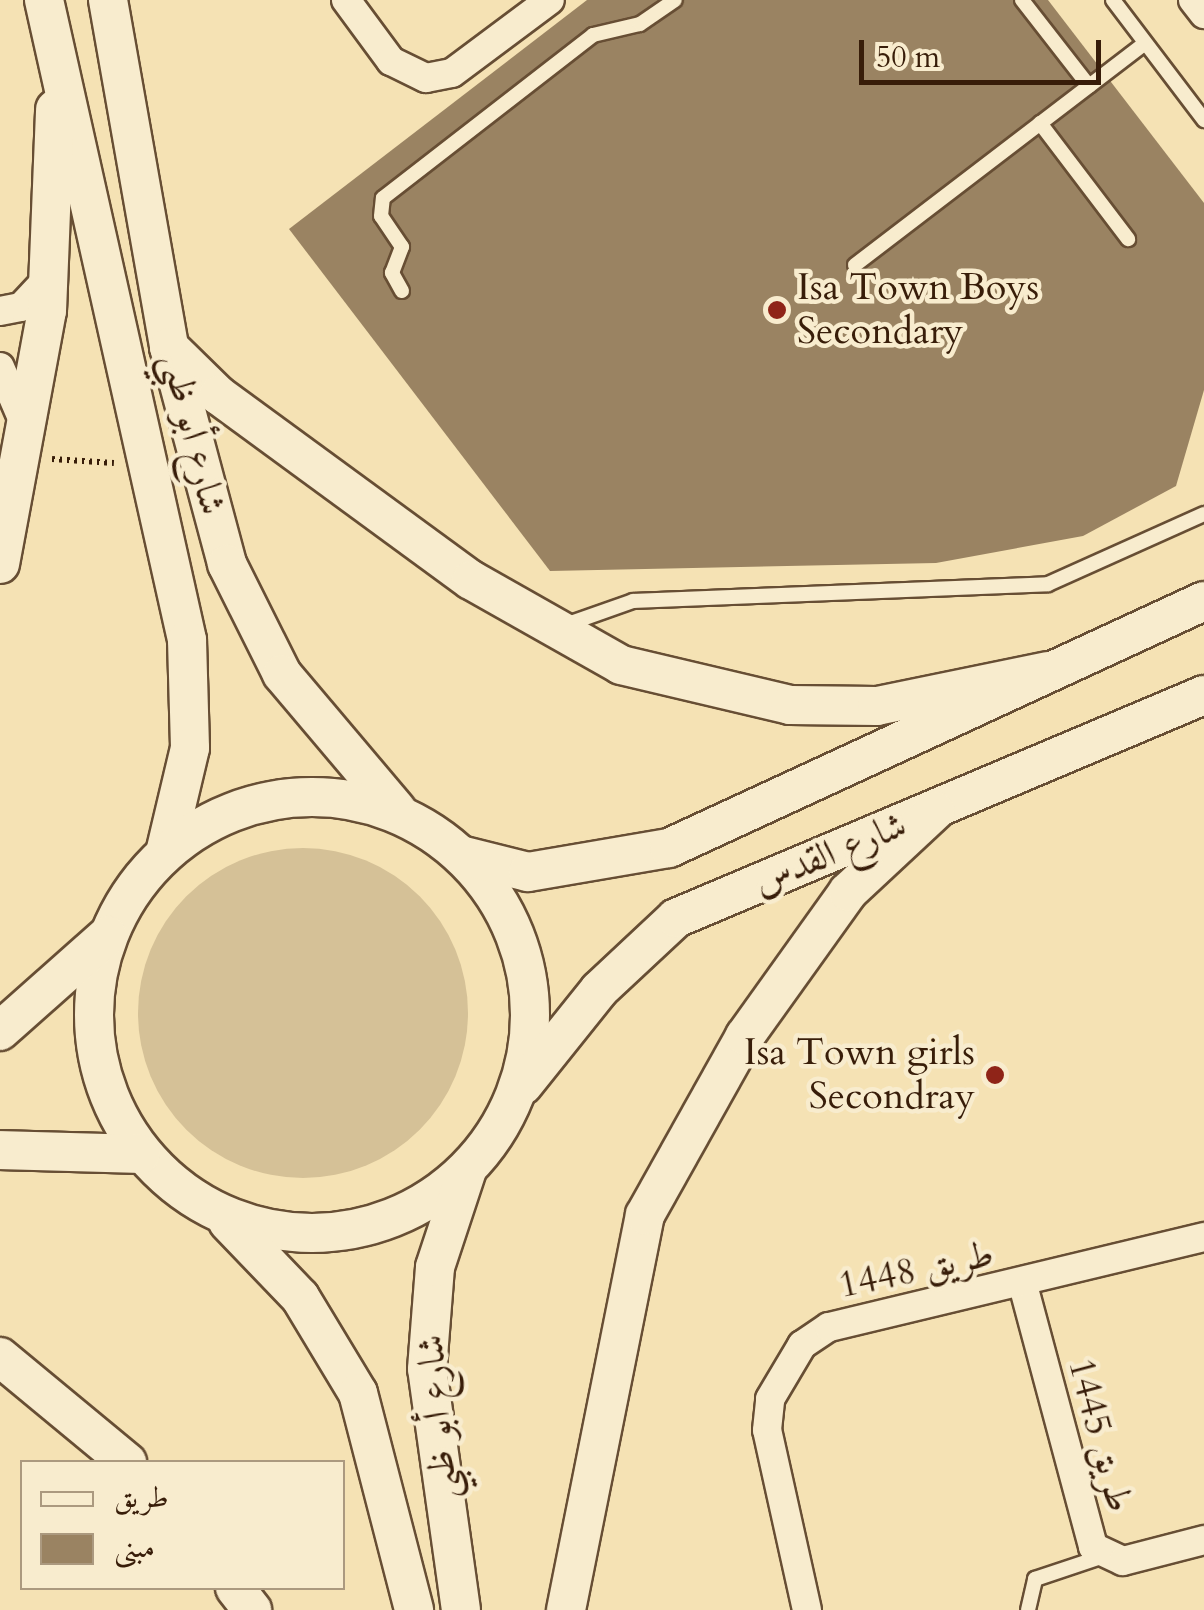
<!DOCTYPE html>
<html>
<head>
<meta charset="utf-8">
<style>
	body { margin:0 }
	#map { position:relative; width:1204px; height:1610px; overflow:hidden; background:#f5e2b4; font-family:Cardo,Amiri,serif }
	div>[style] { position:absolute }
	.green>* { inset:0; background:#d5c197 }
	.round { border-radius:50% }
	.building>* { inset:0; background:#9a8362 }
	.path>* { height:6px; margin-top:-3px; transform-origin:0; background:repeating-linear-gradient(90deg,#381d09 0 2.5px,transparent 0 7.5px) }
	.roads { filter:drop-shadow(2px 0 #674e34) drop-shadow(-2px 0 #674e34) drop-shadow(0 2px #674e34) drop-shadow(0 -2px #674e34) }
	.lane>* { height:14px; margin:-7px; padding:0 7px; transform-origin:7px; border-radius:7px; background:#f8ecce }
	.street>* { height:28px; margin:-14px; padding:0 14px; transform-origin:14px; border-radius:14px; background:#f8ecce }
	.secondary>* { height:38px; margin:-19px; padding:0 19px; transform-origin:19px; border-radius:19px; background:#f8ecce }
	.secondary>.ring { margin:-19px; padding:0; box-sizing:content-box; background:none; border:38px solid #f8ecce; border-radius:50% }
	.dots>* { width:28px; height:28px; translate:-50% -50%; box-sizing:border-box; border:5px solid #f8ecce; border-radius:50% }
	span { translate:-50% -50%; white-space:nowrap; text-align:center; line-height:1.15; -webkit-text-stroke:9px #f8ecce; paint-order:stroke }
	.poi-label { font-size:38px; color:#381d09 }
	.left { translate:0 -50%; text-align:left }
	.right { translate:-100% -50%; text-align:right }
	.street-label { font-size:38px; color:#381d09 }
	.legend { position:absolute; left:20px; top:1460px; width:325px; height:130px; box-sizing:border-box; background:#f8ecce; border:2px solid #ab997f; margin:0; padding:12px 18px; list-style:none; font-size:30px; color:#381d09 }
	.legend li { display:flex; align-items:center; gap:20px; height:50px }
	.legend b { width:50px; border:2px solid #ab997f }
	.scale { position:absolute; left:859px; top:40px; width:242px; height:45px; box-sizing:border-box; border:5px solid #381d09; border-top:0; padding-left:12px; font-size:30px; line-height:35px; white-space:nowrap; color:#381d09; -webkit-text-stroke:8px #f8ecce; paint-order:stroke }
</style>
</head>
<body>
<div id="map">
	<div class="green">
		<i class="round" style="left:138px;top:848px;width:330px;height:330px"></i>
	</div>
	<div class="building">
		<i style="clip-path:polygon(587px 0,1048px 0,1204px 203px,1204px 390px,1176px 486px,1083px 536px,936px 563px,550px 571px,289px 229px)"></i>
	</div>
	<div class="path">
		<i style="left:52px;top:459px;width:62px;rotate:3.7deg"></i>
	</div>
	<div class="roads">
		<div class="lane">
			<i style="left:1022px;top:0;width:109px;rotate:52.1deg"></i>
			<i style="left:1113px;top:0;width:151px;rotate:52.8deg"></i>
			<i style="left:1040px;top:123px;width:146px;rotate:52.8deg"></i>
			<i style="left:855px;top:265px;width:365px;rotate:-37.4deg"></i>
			<i style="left:402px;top:291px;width:21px;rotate:-119deg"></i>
			<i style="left:392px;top:273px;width:28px;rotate:-69deg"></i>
			<i style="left:402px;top:247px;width:37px;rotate:-124deg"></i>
			<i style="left:381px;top:216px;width:18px;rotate:-84deg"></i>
			<i style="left:383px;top:198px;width:266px;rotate:-37.8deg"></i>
			<i style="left:593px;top:35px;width:48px;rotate:-13.2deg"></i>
			<i style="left:640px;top:24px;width:42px;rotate:-34.4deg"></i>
			<i style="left:565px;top:625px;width:72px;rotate:-19.4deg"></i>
			<i style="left:633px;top:601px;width:415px;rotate:-2.3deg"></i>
			<i style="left:1048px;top:584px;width:171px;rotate:-24.2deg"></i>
			<i style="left:1028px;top:1610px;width:32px;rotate:-77deg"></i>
			<i style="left:1035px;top:1579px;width:73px;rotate:-18.4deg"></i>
		</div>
		<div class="street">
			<i style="left:346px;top:0;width:76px;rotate:53.6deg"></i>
			<i style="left:391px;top:61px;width:39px;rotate:26deg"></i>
			<i style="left:426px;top:78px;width:26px;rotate:-11deg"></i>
			<i style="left:452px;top:73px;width:122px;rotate:-36.7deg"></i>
			<i style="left:1193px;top:0;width:18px;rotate:52deg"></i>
			<i style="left:0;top:311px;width:21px;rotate:-11deg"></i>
			<i style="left:21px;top:307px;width:44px;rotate:-46.8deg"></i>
			<i style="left:0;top:367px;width:63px;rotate:66.7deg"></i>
			<i style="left:1023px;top:1285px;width:271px;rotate:75deg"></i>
			<i style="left:1093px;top:1547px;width:33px;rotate:25deg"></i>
			<i style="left:1123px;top:1561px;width:84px;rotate:-14.5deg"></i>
			<i style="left:807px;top:1610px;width:184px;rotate:-102.5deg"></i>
			<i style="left:767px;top:1430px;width:31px;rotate:-84deg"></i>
			<i style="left:770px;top:1399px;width:63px;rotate:-59.3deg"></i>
			<i style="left:802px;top:1345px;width:32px;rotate:-34deg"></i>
			<i style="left:829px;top:1327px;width:386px;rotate:-13.5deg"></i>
		</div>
		<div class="secondary">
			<i style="left:44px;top:0;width:656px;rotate:77.4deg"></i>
			<i style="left:187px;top:640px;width:108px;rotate:88.4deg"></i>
			<i style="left:190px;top:748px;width:108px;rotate:103.4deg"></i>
			<i style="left:108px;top:0;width:352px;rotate:80deg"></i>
			<i style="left:169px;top:347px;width:225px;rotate:75deg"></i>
			<i style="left:227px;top:564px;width:123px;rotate:63.4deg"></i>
			<i style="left:282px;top:674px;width:177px;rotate:49.8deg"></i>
			<i style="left:169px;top:347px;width:69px;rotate:44.4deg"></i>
			<i style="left:218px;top:395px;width:313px;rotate:36.2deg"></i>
			<i style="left:471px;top:580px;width:172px;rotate:29.5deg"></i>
			<i style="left:621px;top:665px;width:174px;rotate:13.3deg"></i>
			<i style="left:790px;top:705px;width:87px;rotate:0.7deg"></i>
			<i style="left:877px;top:706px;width:174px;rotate:-11.6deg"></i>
			<i style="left:0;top:564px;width:257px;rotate:-79.5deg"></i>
			<i style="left:47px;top:311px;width:202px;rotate:-87.7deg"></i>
			<i class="ring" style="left:94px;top:797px;width:398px;height:398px"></i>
			<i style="left:464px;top:856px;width:66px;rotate:14deg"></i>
			<i style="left:528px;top:872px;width:143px;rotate:-9.7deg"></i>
			<i style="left:669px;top:848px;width:589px;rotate:-24.78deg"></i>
			<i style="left:0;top:1031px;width:144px;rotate:-41.6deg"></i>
			<i style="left:523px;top:1085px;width:122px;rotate:-51.3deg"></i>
			<i style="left:599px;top:990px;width:105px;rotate:-43.1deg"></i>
			<i style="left:676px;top:918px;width:573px;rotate:-22.9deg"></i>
			<i style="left:0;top:1150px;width:141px;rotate:1.6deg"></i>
			<i style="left:228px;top:1222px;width:104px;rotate:46.2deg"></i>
			<i style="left:300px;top:1297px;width:112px;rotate:58.9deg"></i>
			<i style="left:358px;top:1393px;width:224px;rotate:75.5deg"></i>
			<i style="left:0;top:1357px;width:165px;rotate:39.6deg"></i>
			<i style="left:235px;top:1588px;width:28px;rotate:52deg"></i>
			<i style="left:461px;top:1610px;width:243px;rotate:-98deg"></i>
			<i style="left:427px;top:1369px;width:102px;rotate:-85.5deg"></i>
			<i style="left:435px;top:1267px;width:102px;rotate:-71.7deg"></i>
			<i style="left:566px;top:1610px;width:403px;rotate:-78.7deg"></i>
			<i style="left:645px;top:1215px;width:205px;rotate:-60.8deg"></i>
			<i style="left:745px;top:1036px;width:177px;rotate:-54.4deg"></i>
			<i style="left:848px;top:892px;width:119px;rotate:-43deg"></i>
		</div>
	</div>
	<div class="dots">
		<i style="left:777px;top:310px;background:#8f2418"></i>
		<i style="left:995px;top:1075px;background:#8f2418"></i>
	</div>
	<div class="poi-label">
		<span class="left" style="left:797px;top:310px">Isa Town Boys<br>Secondary</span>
		<span class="right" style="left:975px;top:1075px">Isa Town girls<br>Secondray</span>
	</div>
	<div class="street-label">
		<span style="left:193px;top:434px;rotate:76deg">شارع أبو ظبي</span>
		<span style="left:830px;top:854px;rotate:-22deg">شارع القدس</span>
		<span style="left:916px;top:1270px;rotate:-12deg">طريق 1448</span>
		<span style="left:438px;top:1417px;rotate:-95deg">شارع أبو ظبي</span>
		<span style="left:1100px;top:1435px;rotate:75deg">طريق 1445</span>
	</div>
	<ul class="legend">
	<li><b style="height:12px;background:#f8ecce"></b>طريق</li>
	<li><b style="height:28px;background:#9a8362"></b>مبنى</li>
	</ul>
	<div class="scale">50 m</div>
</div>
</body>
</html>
